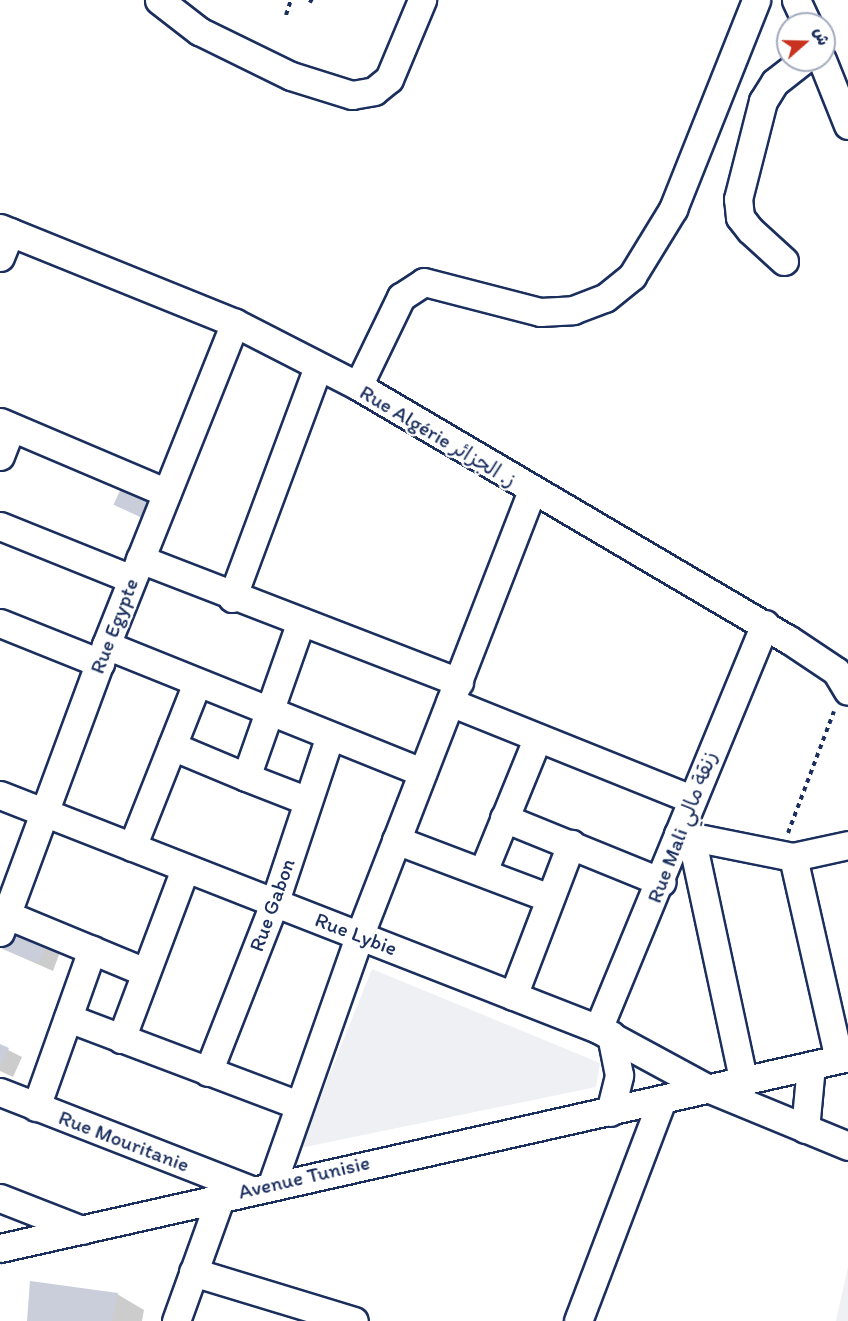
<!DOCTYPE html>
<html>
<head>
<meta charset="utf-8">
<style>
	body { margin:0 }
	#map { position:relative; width:848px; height:1321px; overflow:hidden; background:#fff; font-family:Itim,"Playpen Sans Arabic",sans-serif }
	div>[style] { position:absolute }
	.built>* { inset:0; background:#eff0f4 }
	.shadow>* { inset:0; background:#0003 }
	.building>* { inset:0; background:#caceda; transform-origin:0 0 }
	.path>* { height:4px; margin-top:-2px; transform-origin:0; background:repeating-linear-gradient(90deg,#1b2f5e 0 4.5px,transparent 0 9px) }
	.roads { filter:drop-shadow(2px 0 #1b2f5e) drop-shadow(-2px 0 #1b2f5e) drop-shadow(0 2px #1b2f5e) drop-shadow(0 -2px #1b2f5e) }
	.minor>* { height:27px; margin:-13.5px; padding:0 13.5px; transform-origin:13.5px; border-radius:13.5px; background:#fff }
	span { translate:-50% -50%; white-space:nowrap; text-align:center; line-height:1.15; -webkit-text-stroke:4.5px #fff; paint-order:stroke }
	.street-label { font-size:21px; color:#1b2f5e }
	.north { position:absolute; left:776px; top:12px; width:60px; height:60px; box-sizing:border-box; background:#fff; border:2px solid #a4acbf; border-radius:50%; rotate:70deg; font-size:16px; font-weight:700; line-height:24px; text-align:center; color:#1b2f5e }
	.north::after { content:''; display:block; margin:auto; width:21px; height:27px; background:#c8321e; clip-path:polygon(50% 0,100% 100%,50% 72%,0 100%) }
</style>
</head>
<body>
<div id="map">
	<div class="built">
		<i style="clip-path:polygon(372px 969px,600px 1063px,596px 1087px,300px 1148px)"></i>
		<i style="clip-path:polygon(848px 1267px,848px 1321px,836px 1321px)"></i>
	</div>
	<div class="shadow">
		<i style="clip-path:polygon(46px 944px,60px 952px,53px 971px,3px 949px)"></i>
		<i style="clip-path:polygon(0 1046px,22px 1057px,13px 1077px,0 1071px)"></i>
		<i style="clip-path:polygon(117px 1294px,144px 1310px,142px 1321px,28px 1321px)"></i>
	</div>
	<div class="building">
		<i style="left:124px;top:482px;width:33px;height:25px;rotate:25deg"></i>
		<i style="left:10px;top:928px;width:40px;height:22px;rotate:22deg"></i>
		<i style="clip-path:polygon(0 1044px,9px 1048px,0 1067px)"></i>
		<i style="clip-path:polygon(30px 1281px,118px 1293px,112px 1321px,27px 1321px)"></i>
	</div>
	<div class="path">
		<i style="left:309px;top:0;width:4px;rotate:27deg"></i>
		<i style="left:286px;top:15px;width:16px;rotate:-72deg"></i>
		<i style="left:788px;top:833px;width:130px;rotate:-69.3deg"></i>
	</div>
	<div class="roads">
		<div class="minor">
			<i style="left:159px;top:0;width:51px;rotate:37.8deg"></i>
			<i style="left:199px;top:31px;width:102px;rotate:26.1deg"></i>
			<i style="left:291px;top:76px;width:64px;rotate:17.3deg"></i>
			<i style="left:352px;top:95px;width:22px;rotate:-10deg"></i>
			<i style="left:374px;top:91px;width:19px;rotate:-39deg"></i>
			<i style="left:389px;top:79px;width:86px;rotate:-67.3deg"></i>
			<i style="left:796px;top:0;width:26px;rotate:65deg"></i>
			<i style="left:822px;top:60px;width:70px;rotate:68.2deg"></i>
			<i style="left:0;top:228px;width:253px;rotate:22deg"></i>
			<i style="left:235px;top:323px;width:138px;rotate:27.1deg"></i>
			<i style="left:358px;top:386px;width:499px;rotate:30.5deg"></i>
			<i style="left:788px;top:639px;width:58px;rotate:33.7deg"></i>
			<i style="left:836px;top:671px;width:23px;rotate:59deg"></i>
			<i style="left:0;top:257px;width:27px;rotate:-68deg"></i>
			<i style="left:784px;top:261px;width:46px;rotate:-137.6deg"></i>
			<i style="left:750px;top:230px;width:16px;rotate:-128deg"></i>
			<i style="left:740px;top:217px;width:18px;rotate:-96deg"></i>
			<i style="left:738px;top:199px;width:101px;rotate:-75.7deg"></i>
			<i style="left:763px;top:101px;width:22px;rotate:-58deg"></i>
			<i style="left:775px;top:82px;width:36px;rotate:-38deg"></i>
			<i style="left:358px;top:386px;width:99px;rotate:-64.2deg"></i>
			<i style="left:401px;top:297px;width:27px;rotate:-33deg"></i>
			<i style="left:424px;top:282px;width:120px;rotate:14.5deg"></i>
			<i style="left:540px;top:312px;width:33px;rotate:-3deg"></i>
			<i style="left:573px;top:310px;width:34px;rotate:-21deg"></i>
			<i style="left:605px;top:298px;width:35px;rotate:-39deg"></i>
			<i style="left:632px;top:276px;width:79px;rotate:-58.5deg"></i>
			<i style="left:673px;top:209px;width:225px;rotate:-68.3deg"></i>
			<i style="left:0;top:422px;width:181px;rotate:23deg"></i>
			<i style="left:0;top:456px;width:31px;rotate:-69deg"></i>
			<i style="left:0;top:526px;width:142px;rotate:21.9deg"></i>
			<i style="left:140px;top:559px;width:342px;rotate:21.1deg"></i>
			<i style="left:232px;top:598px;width:246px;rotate:-69.6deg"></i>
			<i style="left:0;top:623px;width:108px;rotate:21.8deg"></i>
			<i style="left:300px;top:624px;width:162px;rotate:109.4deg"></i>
			<i style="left:246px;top:777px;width:66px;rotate:21.2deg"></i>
			<i style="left:106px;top:645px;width:341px;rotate:21.9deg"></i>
			<i style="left:450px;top:702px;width:260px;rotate:21.9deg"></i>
			<i style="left:172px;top:746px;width:80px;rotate:22.7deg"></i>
			<i style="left:0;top:795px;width:642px;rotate:21.37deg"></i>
			<i style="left:598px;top:1029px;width:122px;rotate:28.5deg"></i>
			<i style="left:705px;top:1087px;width:155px;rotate:22.4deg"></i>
			<i style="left:504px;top:818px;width:170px;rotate:22.1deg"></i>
			<i style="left:678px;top:834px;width:117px;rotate:11.3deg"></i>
			<i style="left:793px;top:857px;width:56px;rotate:-12.3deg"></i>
			<i style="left:691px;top:836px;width:249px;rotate:77.9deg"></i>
			<i style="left:396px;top:840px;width:161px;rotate:20.7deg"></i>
			<i style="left:132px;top:847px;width:174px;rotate:-68.4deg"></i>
			<i style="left:793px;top:857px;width:207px;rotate:77.2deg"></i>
			<i style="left:484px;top:869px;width:140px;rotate:-67.8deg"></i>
			<i style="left:0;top:912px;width:157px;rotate:22.5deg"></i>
			<i style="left:0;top:932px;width:306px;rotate:-69.7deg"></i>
			<i style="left:106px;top:645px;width:347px;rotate:-68.2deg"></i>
			<i style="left:513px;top:996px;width:163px;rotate:-69.1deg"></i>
			<i style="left:68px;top:1018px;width:246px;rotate:20.7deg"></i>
			<i style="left:598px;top:1029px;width:438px;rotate:-67.6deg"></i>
			<i style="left:121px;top:1039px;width:182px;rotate:-69.4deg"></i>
			<i style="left:208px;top:1072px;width:180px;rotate:-68.6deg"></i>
			<i style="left:274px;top:904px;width:177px;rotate:-71.6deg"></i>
			<i style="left:0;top:1092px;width:267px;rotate:21.3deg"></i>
			<i style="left:36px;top:1107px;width:167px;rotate:-70.4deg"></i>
			<i style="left:610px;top:1112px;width:38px;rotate:-76deg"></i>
			<i style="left:619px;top:1075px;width:41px;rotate:-101.3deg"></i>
			<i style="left:805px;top:1129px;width:63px;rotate:-84.6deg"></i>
			<i style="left:272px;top:1184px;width:265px;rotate:-70.6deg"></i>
			<i style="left:360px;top:934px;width:474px;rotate:-68.8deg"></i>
			<i style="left:0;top:1198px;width:88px;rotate:21.3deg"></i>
			<i style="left:0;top:1248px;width:869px;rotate:-12.69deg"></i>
			<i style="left:193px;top:1272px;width:168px;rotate:16.9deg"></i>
			<i style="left:176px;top:1321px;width:133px;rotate:-70.2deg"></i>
			<i style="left:578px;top:1321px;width:236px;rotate:-69.2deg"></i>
		</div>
	</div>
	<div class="street-label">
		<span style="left:438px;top:436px;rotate:31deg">Rue Algérie ز. الجزائر</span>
		<span style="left:114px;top:626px;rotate:-69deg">Rue Egypte</span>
		<span style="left:682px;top:827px;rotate:-69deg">Rue Mali زنقة مالي</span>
		<span style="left:272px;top:905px;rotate:-70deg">Rue Gabon</span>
		<span style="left:356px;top:934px;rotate:21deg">Rue Lybie</span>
		<span style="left:124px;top:1141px;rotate:21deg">Rue Mouritanie</span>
		<span style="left:304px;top:1177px;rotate:-13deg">Avenue Tunisie</span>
	</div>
	<div class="north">ش</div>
</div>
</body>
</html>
